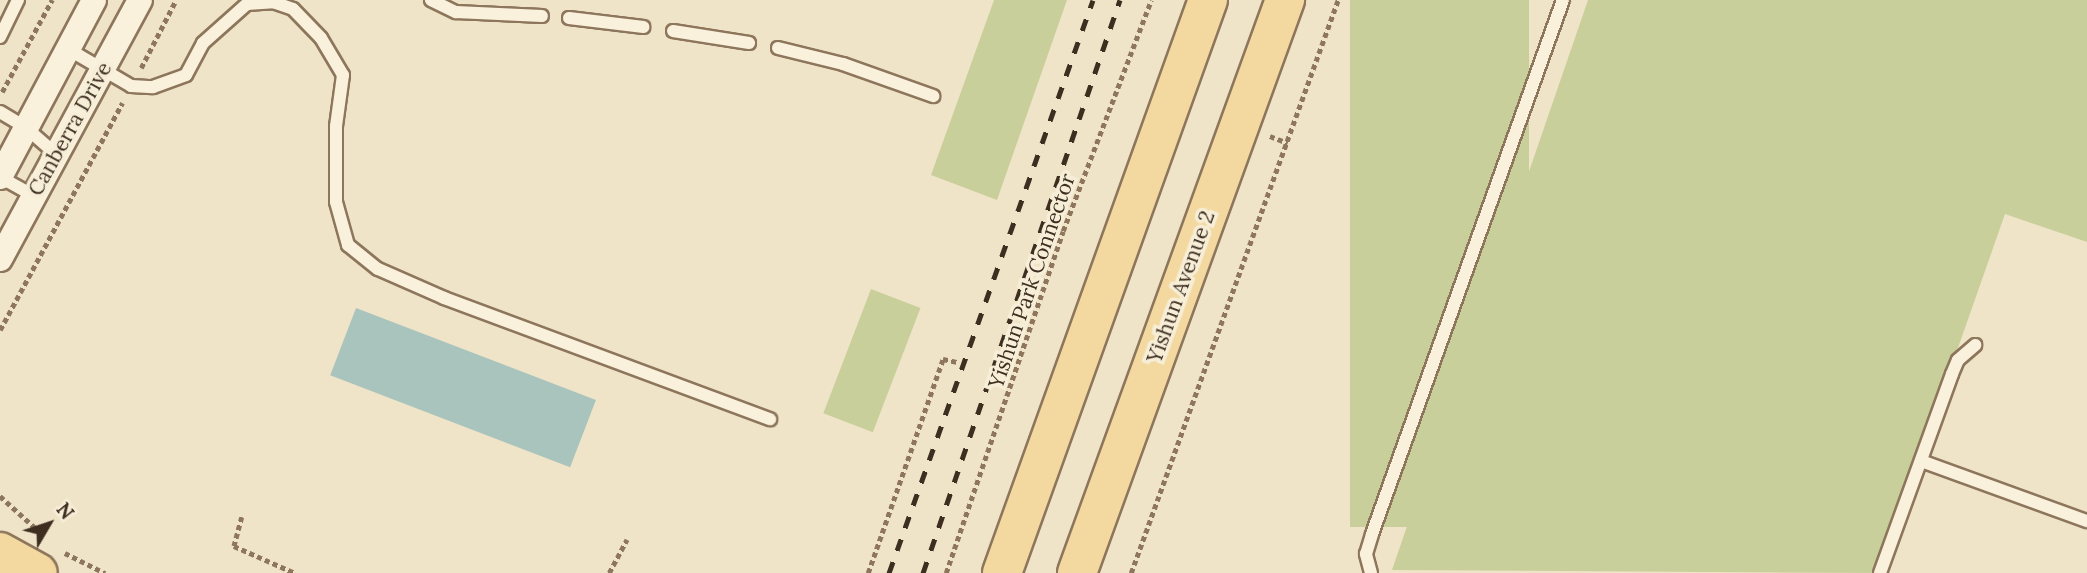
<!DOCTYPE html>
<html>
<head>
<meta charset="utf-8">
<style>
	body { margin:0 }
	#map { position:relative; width:2087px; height:573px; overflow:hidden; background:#f0e4c8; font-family:Lora,serif }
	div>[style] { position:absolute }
	.green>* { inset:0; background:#c9cf9b; transform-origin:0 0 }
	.water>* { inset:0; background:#a9c4bc; transform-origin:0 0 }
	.path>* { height:4.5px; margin-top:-2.25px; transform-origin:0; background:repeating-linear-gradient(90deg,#8d765c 0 5px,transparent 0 8.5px) }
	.roads { filter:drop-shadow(2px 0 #8d765c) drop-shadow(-2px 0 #8d765c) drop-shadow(0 2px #8d765c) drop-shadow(0 -2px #8d765c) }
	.service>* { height:12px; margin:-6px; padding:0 6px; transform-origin:6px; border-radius:6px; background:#faf1dc }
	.minor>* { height:24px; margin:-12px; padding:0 12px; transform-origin:12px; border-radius:12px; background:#faf1dc }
	.primary>* { height:38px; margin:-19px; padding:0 19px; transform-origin:19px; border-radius:19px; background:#f3d9a0 }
	.rail>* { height:5px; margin-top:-2.5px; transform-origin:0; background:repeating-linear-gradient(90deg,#3d2e20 0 12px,transparent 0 24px) }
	span { translate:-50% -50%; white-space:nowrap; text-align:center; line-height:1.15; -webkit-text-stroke:7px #f7eed8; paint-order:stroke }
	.street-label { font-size:21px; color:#3d2e20 }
	.north { position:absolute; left:14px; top:489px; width:70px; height:70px; -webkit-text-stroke:5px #f7eed8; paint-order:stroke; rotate:51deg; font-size:19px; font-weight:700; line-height:28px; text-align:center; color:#3d2e20 }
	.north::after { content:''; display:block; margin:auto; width:24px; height:32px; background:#3d2e20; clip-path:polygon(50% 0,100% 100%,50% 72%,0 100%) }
</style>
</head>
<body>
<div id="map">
	<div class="green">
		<i style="clip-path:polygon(994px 0,1067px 0,997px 200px,931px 175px)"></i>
		<i style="left:1350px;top:0;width:179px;height:527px"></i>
		<i style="clip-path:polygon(1588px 0,2087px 0,2087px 242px,2005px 214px,1879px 573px,1392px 570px)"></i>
		<i style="left:871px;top:289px;width:53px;height:133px;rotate:21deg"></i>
	</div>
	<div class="water">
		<i style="left:356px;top:308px;width:257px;height:72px;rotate:21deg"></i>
	</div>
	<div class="path">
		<i style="left:141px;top:68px;width:76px;rotate:-62.8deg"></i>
		<i style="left:2px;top:92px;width:105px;rotate:-61.5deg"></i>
		<i style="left:1270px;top:136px;width:19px;rotate:21deg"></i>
		<i style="left:0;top:330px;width:258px;rotate:-61.7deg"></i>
		<i style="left:0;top:496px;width:57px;rotate:42.1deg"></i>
		<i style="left:242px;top:517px;width:30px;rotate:105deg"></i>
		<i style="left:234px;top:546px;width:67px;rotate:23.9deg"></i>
		<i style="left:65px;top:553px;width:45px;rotate:26.6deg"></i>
		<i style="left:609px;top:573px;width:38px;rotate:-62deg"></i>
		<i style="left:868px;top:573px;width:227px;rotate:-70.7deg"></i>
		<i style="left:943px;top:359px;width:14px;rotate:12deg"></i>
		<i style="left:946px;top:573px;width:361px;rotate:-71.1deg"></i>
		<i style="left:1063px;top:231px;width:247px;rotate:-69.1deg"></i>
		<i style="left:1131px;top:573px;width:609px;rotate:-70.14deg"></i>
	</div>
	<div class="roads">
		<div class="service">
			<i style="left:431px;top:0;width:28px;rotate:26deg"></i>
			<i style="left:456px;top:12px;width:86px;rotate:2.7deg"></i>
			<i style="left:569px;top:18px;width:75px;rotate:6.9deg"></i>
			<i style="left:673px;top:31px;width:77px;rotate:9deg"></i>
			<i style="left:0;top:37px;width:41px;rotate:-64.1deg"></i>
			<i style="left:778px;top:48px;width:67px;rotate:13.8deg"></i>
			<i style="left:843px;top:64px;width:96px;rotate:19.6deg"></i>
			<i style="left:68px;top:49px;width:73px;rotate:30.4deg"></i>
			<i style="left:131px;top:86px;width:22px;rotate:3deg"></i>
			<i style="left:153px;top:87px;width:35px;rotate:-20deg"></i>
			<i style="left:186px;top:75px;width:36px;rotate:-62deg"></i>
			<i style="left:203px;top:43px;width:59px;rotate:-41.6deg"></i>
			<i style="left:247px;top:4px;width:26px;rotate:-4deg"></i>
			<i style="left:273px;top:2px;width:21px;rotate:19deg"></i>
			<i style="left:293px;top:9px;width:40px;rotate:46deg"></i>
			<i style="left:321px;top:38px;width:43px;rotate:59.3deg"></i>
			<i style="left:343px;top:75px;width:51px;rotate:97.8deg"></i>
			<i style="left:336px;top:126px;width:76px;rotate:90deg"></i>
			<i style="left:336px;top:202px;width:45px;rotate:74.4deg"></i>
			<i style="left:348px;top:245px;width:38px;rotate:39deg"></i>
			<i style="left:378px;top:269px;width:72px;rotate:23.7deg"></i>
			<i style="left:444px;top:298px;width:348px;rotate:20.4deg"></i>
			<i style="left:0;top:112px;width:29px;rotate:31deg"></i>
			<i style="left:25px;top:127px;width:43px;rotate:41.2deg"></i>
			<i style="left:0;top:177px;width:38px;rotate:29deg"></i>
			<i style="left:1921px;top:461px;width:177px;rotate:19.9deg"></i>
			<i style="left:1371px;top:573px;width:20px;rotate:-105deg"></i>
			<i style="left:1366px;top:554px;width:21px;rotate:-73deg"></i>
			<i style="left:1372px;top:534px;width:567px;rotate:-70.32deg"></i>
			<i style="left:1880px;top:573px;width:212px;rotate:-70.1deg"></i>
			<i style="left:1952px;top:374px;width:15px;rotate:-67deg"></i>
			<i style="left:1958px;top:360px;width:23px;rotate:-41deg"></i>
		</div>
		<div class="minor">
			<i style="left:0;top:177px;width:200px;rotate:-62deg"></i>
			<i style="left:0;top:259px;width:294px;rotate:-61.6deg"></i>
		</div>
		<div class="primary">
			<i style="left:0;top:552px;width:43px;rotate:28.9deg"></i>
			<i style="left:1002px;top:573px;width:609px;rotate:-70.23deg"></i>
			<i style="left:1077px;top:573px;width:610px;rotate:-70.05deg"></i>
		</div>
	</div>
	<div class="rail">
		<i style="left:889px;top:573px;width:608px;rotate:-70.4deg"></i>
		<i style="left:923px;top:573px;width:606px;rotate:-71.03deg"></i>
	</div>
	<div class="street-label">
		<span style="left:70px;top:129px;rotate:-61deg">Canberra Drive</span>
		<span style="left:1032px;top:281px;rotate:-71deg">Yishun Park Connector</span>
		<span style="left:1181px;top:287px;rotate:-70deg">Yishun Avenue 2</span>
	</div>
	<div class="north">N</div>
</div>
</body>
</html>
